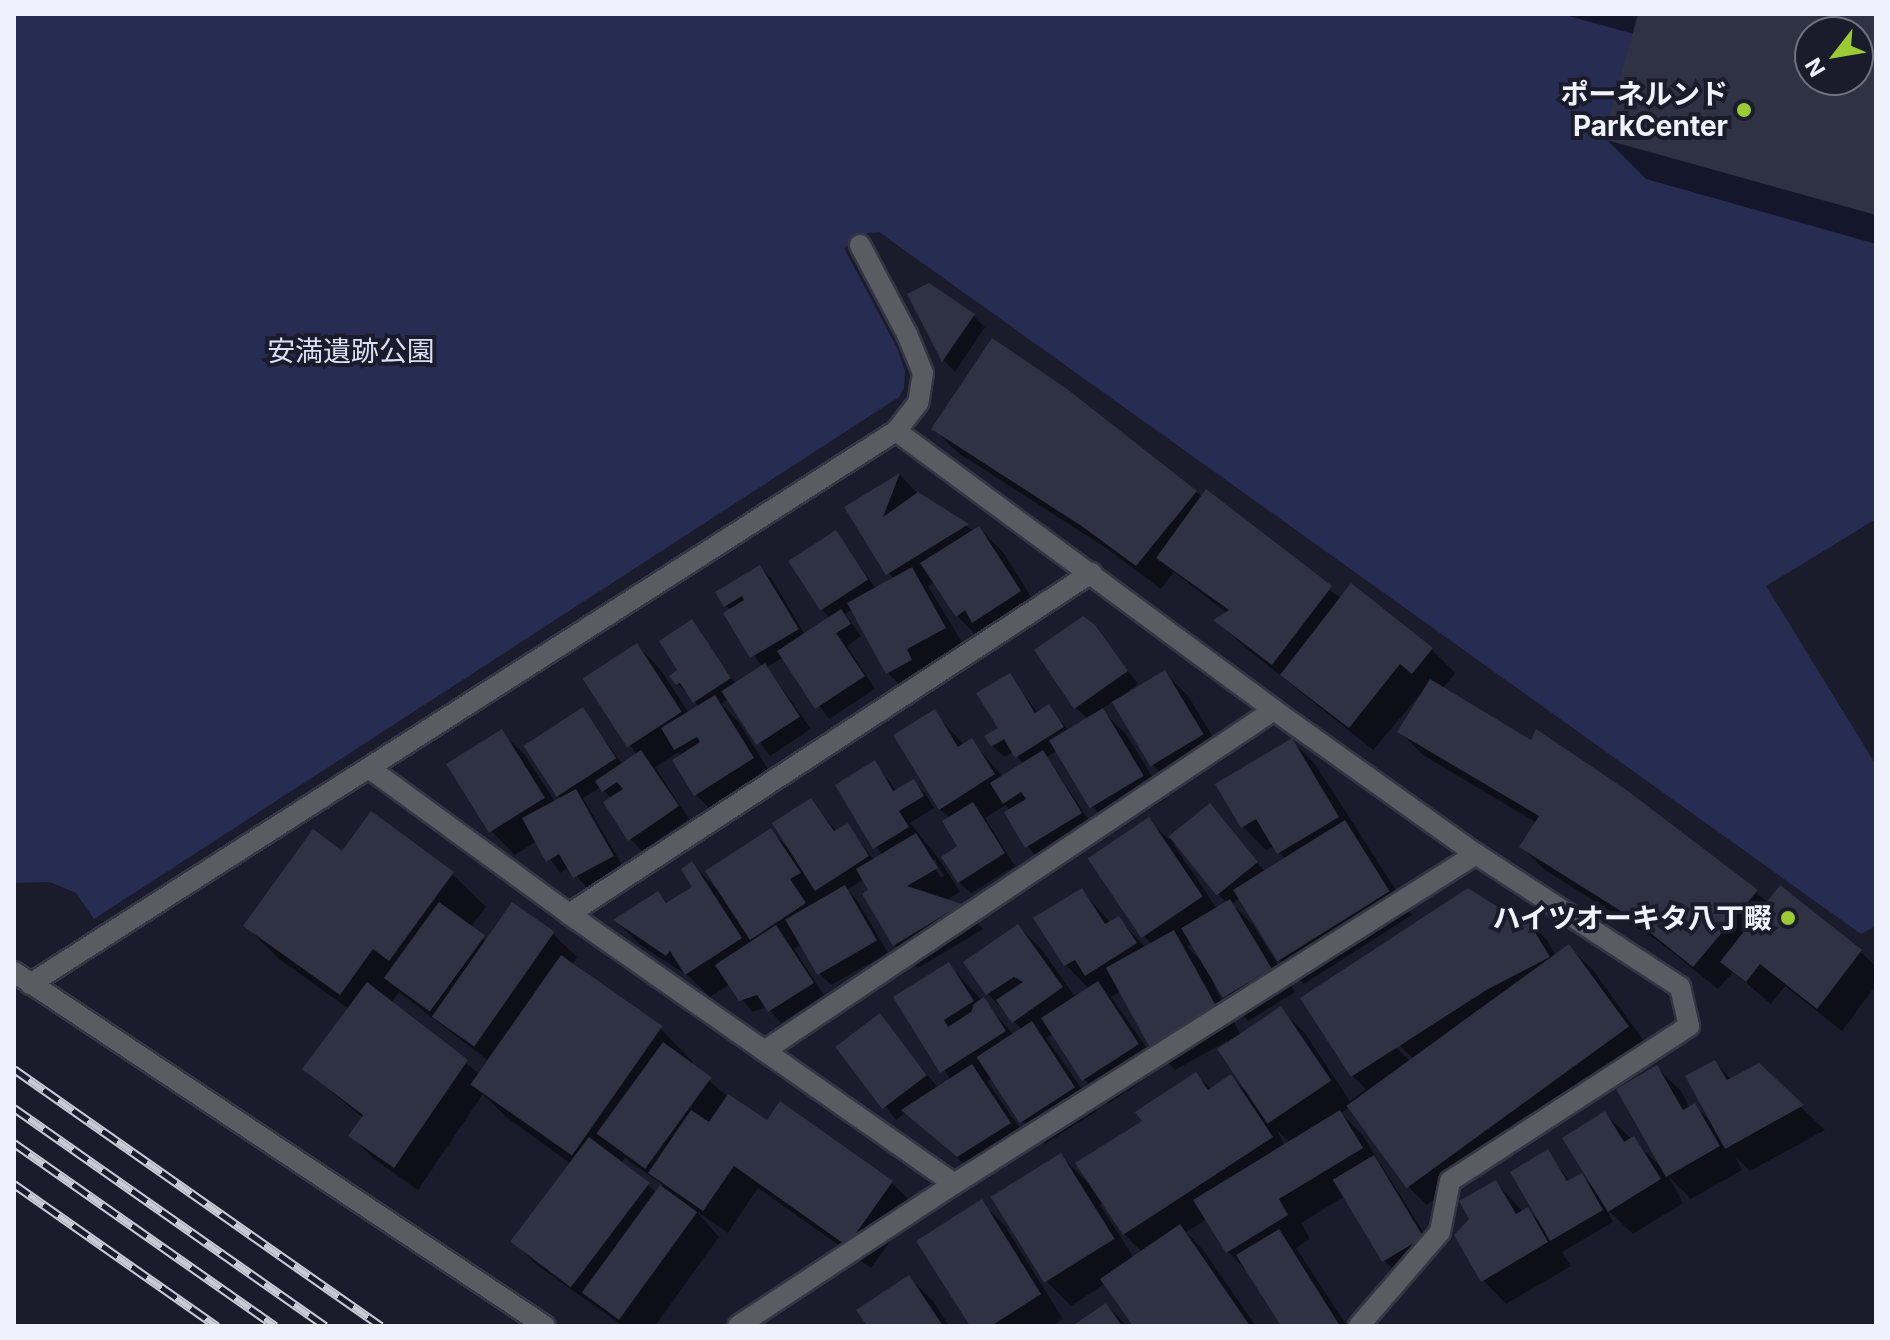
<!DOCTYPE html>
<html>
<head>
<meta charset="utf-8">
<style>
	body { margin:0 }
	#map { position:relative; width:1890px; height:1340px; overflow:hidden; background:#1a1c2b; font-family:Inter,"Noto Sans JP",sans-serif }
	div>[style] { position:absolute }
	.green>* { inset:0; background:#272c53 }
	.shadow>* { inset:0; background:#0007 }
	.building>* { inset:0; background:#2f3242; transform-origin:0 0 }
	.roads { filter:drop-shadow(2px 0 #343644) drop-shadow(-2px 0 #343644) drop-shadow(0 2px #343644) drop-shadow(0 -2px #343644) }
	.minor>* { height:20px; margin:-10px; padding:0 10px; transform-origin:10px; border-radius:10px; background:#5a5c64 }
	.rail>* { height:9px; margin-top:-4.5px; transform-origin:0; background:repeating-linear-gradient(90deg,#1a1c2b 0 18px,#c8cbd5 0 36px); box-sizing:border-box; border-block:2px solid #c8cbd5 }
	.dots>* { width:22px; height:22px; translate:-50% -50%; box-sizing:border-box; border:4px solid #1a1c2b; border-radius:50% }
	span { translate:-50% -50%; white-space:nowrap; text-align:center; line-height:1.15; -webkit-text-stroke:8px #1a1c2b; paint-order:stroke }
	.poi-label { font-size:28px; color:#eff2fc; font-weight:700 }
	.right { translate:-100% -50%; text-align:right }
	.park-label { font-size:28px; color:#dbdff3 }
	.frame { position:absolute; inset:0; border:16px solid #eff2fc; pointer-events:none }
	.north { position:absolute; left:1794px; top:16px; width:80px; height:80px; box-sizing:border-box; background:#1a1c2b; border:2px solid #6f727f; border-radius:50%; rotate:239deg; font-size:22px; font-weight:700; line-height:32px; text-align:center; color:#eff2fc }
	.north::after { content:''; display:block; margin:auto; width:28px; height:36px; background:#9acb34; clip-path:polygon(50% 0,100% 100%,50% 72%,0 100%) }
</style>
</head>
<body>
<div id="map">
	<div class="green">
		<i style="clip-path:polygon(evenodd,14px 14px,1876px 14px,1876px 519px,1766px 586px,1876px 765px,1876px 926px,1861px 934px,879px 232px,868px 233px,844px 248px,898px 350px,905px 371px,904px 388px,899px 397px,94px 919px,76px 893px,50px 882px,14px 883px,14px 14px,1810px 32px,1858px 32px,1858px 80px,1810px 80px,1810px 32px)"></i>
	</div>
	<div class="shadow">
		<i style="clip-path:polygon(evenodd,1561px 14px,1876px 14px,1876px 244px,1646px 179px,1606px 139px,1634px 34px,1561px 14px,1810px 32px,1858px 32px,1858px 80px,1810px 80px,1810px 32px)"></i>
		<i style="clip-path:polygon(910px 295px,973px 316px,985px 327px,955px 372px,944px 361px)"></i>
		<i style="clip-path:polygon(934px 429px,1196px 492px,1342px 599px,1431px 649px,1455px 673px,1442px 689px,1532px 743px,1624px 791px,1769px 903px,1860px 951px,1876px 967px,1876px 985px,1842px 1031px,1785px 986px,1771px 1004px,1733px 972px,1718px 989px,1658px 941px,1545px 870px,1521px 847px,1537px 823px,1423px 755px,1400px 732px,1428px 685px,1373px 750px,1240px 643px,1217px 620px,1227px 613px,1174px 572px,1161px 589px,1106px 548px,957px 452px)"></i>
		<i style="clip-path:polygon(900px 475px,921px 497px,974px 531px,979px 528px,1003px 552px,1043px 616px,981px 640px,957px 616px,935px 582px,928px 586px,968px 652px,911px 696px,887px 672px,851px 610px,845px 614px,861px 636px,847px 646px,875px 689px,829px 719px,783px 657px,767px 667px,811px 729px,770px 756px,728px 699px,721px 704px,738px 721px,776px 782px,719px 818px,696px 795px,679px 752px,655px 767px,689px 819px,642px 851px,630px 839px,612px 799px,601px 787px,583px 798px,624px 868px,587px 888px,569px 867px,560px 873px,537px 841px,515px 855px,491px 831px,501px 732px,525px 755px,555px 802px,561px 799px,557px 795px,583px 710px,623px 765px,637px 755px,585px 679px,637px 645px,660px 669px,689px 713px,700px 707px,678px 684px,691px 622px,736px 684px,762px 667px,726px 614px,731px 610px,726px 606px,760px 567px,772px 579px,805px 635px,830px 618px,822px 610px,836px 533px,876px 589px,894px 580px,847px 508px)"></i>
		<i style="clip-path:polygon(1094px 627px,1138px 684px,1129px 690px,1131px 693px,1164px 672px,1188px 696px,1226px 758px,1177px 789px,1153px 765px,1113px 701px,1101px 710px,1126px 734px,1166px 799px,1116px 829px,1092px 806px,1058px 750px,1047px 757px,1092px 825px,1038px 858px,1027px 846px,1006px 805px,985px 818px,1015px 866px,971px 893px,959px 882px,960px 847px,950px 818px,940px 809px,934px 712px,964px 745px,972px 741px,1003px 777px,1024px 764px,1014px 752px,1004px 757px,992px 745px,1001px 728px,1010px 676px,1038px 713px,1049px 707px,1069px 731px,1088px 719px,1076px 708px)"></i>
		<i style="clip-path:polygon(evenodd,1291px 740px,1315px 764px,1412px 915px,1304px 984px,1280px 961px,1240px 897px,1232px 904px,1253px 925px,1295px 992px,1248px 1021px,1217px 984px,1214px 986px,1241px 1035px,1280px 1009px,1304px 1032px,1350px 1101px,1366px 1089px,1352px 1076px,1303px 998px,1507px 916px,1523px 916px,1547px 940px,1556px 956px,1569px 947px,1593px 970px,1651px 1051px,1427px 1205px,1403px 1182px,1350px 1107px,1341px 1113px,1363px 1136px,1434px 1249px,1396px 1272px,1384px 1260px,1345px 1196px,1301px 1223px,1310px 1239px,1296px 1248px,1347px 1326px,1283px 1326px,1251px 1275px,1228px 1252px,1207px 1219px,1186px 1232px,1203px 1250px,1256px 1326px,1135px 1326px,1106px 1283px,1071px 1306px,1048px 1283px,993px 1199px,1061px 1156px,1088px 1183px,1145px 1121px,1196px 1074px,1212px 1090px,1231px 1077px,1246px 1091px,1227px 1041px,1175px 1070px,1152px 1046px,1121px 991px,1111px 997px,1161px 1068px,1108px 1104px,1085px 1080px,1054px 1033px,1046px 1038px,1097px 1111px,1045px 1144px,1021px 1120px,993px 1078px,987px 1081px,1033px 1147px,982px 1180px,906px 1112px,896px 1120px,838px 1048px,880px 1016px,938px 1088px,951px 1080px,895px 998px,948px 964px,1014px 1035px,1022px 1030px,988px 994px,966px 963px,1018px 926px,1042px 950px,1076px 998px,1089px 989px,1066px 965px,1035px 919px,1081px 890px,1111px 923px,1118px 918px,1146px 948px,1153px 945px,1144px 936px,1149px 820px,1169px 840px,1210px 806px,1266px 873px,1286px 860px,1274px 846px,1266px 850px,1243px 827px,1291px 740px,1176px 843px,1218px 894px,1227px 903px,1217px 909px,1174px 845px,1176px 843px,1291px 740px,1192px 944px,1200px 957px,1199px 958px,1187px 947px,1192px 944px,1291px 740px,1394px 1045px,1399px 1045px,1417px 1062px,1414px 1065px,1394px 1045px,1291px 740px,1277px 1130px,1290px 1143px,1285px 1146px,1277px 1130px,1291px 740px,1104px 1203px,1124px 1234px,1142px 1252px,1134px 1258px,1100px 1205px,1104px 1203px)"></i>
		<i style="clip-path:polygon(evenodd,875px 763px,897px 791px,913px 781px,925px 793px,934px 808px,910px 823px,939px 859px,960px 892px,945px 901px,961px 906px,983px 929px,918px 968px,894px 944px,864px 879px,847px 890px,857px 900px,888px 953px,831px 985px,819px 973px,802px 944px,794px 949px,824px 995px,781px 1023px,767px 1007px,752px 1012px,730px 984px,710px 997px,691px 978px,639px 944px,616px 921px,658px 893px,669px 904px,695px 887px,692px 864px,718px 890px,771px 831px,787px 847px,811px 800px,837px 832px,848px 826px,874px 860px,882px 855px,838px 785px,875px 763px,930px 860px,935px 860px,944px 876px,941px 878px,930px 860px)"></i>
		<i style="clip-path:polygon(evenodd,342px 854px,452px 874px,486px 907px,470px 928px,487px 942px,553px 934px,577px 957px,572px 965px,660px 1028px,693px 1062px,691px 1065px,728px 1097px,767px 1123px,891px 1182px,915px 1206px,871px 1268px,758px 1188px,728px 1233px,696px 1211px,719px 1237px,655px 1326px,623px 1326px,537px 1265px,513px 1242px,571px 1164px,505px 1116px,483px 1094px,418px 1190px,374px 1159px,351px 1136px,363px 1118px,304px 1069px,349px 1009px,279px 959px,246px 926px,342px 854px,399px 992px,487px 1060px,478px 1073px,391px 1003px,399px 992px,342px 854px,625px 1158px,663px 1185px,657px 1193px,621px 1163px,625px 1158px)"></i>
		<i style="clip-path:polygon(1715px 1062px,1732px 1080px,1758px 1066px,1825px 1130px,1750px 1171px,1735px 1156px,1742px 1170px,1691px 1199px,1668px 1176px,1683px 1203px,1633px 1234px,1606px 1208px,1613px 1222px,1562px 1252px,1571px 1266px,1506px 1304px,1483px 1280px,1472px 1219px,1496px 1182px,1523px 1212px,1527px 1210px,1541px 1223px,1547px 1151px,1570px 1182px,1582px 1176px,1593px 1187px,1605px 1114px,1659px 1165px,1657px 1068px,1681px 1091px,1690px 1108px,1694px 1105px,1711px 1122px)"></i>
		<i style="clip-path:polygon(981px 1202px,1005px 1226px,1063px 1319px,1052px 1326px,972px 1326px)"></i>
		<i style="clip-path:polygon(909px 1277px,933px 1301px,949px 1326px,870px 1326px)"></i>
		<i style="clip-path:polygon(1106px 1305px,1127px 1326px,1076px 1326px)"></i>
	</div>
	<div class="building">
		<i style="clip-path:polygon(evenodd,1638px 14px,1876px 14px,1876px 215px,1603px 139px,1638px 14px,1810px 32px,1858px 32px,1858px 80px,1810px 80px,1810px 32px)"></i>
		<i style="clip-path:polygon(929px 283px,975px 314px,942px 362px,907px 294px)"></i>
		<i style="clip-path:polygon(992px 338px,1067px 389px,1197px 491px,1136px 566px,1080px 525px,931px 429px)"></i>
		<i style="clip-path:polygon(900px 473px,883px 517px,918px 492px,969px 524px,886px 575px,844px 507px)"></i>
		<i style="clip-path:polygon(1206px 489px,1332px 586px,1272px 665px,1213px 620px,1229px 610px,1156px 558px)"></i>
		<i style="clip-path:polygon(979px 526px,1021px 591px,972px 623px,965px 610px,956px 617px,920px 563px)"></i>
		<i style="left:836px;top:530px;width:59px;height:57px;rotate:57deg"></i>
		<i style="clip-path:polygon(760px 565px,799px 629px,750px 658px,723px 613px,744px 600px,742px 596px,724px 607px,715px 592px)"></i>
		<i style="clip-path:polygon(912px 567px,946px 628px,907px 649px,912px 660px,886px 674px,847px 603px)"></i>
		<i style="clip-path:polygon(1351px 583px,1433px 648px,1412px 674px,1400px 664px,1349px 728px,1280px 675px)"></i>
		<i style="clip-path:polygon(841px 609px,851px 624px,836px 633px,865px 676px,815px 709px,777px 651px)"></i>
		<i style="clip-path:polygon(1083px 616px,1095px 625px,1128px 671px,1074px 709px,1034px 650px)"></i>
		<i style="clip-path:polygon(692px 619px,731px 678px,693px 703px,680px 683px,676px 685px,669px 676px,677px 670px,659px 641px)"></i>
		<i style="left:637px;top:643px;width:82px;height:65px;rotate:57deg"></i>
		<i style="left:765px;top:663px;width:64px;height:52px;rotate:57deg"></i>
		<i style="left:1165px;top:670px;width:75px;height:62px;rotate:59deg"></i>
		<i style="clip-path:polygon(1010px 673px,1035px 713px,1049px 704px,1064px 727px,1015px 758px,1004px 739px,991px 747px,984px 736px,998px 728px,976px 693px)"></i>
		<i style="clip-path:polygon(1430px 679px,1531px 740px,1536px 729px,1625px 789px,1758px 890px,1693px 967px,1632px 918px,1519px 847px,1539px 816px,1397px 732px)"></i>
		<i style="clip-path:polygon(715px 695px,754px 758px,694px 796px,672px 760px,700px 742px,697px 737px,674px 750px,661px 728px)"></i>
		<i style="left:583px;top:707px;width:61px;height:71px;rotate:57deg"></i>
		<i style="left:1103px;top:708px;width:79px;height:63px;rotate:59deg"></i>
		<i style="clip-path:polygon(935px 709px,958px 747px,972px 738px,995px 774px,939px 810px,893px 735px)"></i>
		<i style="left:502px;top:729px;width:81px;height:66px;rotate:58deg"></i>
		<i style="clip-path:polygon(1292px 738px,1339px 817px,1277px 854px,1256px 819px,1241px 828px,1215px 784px)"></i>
		<i style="clip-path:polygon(641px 750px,679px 806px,628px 841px,603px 802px,623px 789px,617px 782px,602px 792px,595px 781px)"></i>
		<i style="clip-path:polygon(1043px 750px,1082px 813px,1025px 848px,1004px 812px,1026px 799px,1021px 792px,1003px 804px,990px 783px)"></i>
		<i style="clip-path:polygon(875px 760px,893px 791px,914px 779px,924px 796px,899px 811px,909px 827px,873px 849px,835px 785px)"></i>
		<i style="clip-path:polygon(576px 789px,614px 856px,573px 878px,559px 854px,546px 862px,522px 818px)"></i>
		<i style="clip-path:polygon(811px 798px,834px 831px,848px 823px,869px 856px,815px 891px,772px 823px)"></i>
		<i style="clip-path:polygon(973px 802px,1005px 853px,958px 883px,941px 857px,957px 846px,942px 821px)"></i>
		<i style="left:1210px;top:803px;width:76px;height:53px;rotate:51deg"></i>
		<i style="clip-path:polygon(371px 811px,454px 872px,389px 961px,373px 949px,340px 995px,243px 926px,313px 829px,342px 851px)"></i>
		<i style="left:1149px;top:817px;width:96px;height:74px;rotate:56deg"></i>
		<i style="left:1345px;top:820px;width:84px;height:132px;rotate:58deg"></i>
		<i style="clip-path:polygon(771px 828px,801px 873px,790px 879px,806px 903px,750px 940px,705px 871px)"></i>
		<i style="clip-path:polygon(916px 833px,938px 868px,907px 886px,962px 904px,893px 946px,862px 894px,868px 890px,856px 869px)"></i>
		<i style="clip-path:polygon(692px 861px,742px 938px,685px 975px,670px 951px,666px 956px,613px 920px,658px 891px,666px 903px,692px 887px,681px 869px)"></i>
		<i style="left:845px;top:885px;width:64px;height:69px;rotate:60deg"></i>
		<i style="clip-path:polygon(1780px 885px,1862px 950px,1817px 1009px,1760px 964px,1746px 982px,1720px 962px)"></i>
		<i style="clip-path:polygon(1082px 888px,1105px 924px,1119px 916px,1137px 943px,1085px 976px,1075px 960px,1064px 966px,1033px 918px)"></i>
		<i style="clip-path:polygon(1468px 888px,1508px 914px,1524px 914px,1550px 957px,1488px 989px,1351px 1077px,1300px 998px)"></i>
		<i style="left:1230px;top:899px;width:81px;height:57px;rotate:59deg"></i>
		<i style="left:439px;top:902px;width:57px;height:94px;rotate:36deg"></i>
		<i style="left:512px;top:902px;width:52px;height:140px;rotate:35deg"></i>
		<i style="clip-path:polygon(1018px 924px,1063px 987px,1012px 1023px,996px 1000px,1023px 982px,1014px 977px,986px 995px,963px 962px)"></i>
		<i style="clip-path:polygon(776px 925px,814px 983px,768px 1012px,757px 995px,739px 1001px,715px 965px)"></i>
		<i style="left:1174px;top:930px;width:90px;height:78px;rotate:61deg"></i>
		<i style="left:1569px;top:944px;width:102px;height:275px;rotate:54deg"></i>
		<i style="left:561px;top:955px;width:124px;height:158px;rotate:35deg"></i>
		<i style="clip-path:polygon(949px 962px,974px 1001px,944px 1020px,948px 1027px,971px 1012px,974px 1004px,984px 997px,1006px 1031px,940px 1073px,893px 997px)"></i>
		<i style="left:1098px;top:981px;width:75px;height:68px;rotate:57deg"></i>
		<i style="clip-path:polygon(367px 982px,468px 1060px,394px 1168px,348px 1136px,363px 1115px,302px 1069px)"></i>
		<i style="left:1281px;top:1006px;width:90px;height:77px;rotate:56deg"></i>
		<i style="left:880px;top:1013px;width:78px;height:56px;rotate:53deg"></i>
		<i style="left:1032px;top:1021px;width:79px;height:66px;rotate:57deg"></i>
		<i style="left:663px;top:1042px;width:60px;height:113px;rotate:36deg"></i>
		<i style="clip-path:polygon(1715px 1060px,1727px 1080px,1759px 1063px,1804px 1105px,1725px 1149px,1685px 1076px)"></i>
		<i style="clip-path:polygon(972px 1064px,1011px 1123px,957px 1157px,901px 1110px)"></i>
		<i style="clip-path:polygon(1657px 1065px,1683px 1110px,1695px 1103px,1720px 1146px,1666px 1177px,1616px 1089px)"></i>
		<i style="clip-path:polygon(1196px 1072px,1208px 1090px,1231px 1074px,1273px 1137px,1123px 1235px,1075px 1163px,1142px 1121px,1135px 1112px)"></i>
		<i style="clip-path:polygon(728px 1094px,767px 1120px,780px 1101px,893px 1181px,847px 1246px,734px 1166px,703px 1211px,648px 1173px,691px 1110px,709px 1122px)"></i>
		<i style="clip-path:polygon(1340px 1110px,1363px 1148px,1279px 1199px,1288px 1215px,1226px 1253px,1193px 1200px)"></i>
		<i style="clip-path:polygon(1605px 1111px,1624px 1142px,1634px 1136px,1661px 1179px,1608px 1212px,1562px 1138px)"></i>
		<i style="left:589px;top:1137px;width:76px;height:131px;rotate:37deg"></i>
		<i style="clip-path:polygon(1548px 1149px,1567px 1181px,1582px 1173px,1603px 1210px,1550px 1241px,1510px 1172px)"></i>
		<i style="left:1061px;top:1153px;width:101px;height:83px;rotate:58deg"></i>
		<i style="left:1374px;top:1155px;width:96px;height:48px;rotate:59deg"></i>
		<i style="clip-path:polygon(1496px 1180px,1516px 1214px,1528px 1207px,1548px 1242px,1481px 1282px,1454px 1235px,1469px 1219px,1459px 1201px)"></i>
		<i style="left:660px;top:1185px;width:46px;height:133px;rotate:36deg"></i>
		<i style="clip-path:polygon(982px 1199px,1041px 1294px,991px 1326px,970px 1326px,916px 1241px)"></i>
		<i style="clip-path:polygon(1180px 1224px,1250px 1326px,1133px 1326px,1100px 1279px)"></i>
		<i style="clip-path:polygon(1279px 1229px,1340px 1326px,1281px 1326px,1236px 1255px)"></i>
		<i style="clip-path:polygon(909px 1275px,943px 1326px,867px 1326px,856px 1310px)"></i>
		<i style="clip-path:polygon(1106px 1303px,1122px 1326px,1072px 1326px)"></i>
	</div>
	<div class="roads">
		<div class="minor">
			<i style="left:860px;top:245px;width:101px;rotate:62.2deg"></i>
			<i style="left:907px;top:334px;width:42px;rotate:67.7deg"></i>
			<i style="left:923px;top:373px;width:30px;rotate:99deg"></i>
			<i style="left:918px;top:403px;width:36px;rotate:128deg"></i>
			<i style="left:1274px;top:710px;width:248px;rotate:35.5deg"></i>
			<i style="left:1476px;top:854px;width:244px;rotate:33.1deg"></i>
			<i style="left:1680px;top:987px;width:40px;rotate:77deg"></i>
			<i style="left:1689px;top:1026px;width:285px;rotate:147deg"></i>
			<i style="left:1450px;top:1181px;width:52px;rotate:101.1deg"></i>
			<i style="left:1440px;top:1232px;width:124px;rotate:130.8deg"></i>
			<i style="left:369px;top:768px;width:248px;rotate:36.1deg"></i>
			<i style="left:569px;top:914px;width:624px;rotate:-33.15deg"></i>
			<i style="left:569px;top:914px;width:470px;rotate:35deg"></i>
			<i style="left:954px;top:1184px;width:258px;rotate:146.7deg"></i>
			<i style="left:14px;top:972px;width:638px;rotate:33.69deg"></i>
			<i style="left:30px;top:984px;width:1028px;rotate:-32.56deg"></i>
			<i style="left:896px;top:431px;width:470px;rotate:36.4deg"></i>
			<i style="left:1274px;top:710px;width:613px;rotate:146.23deg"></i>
			<i style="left:954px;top:1184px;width:618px;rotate:-32.3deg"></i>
		</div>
	</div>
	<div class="rail">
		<i style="left:14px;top:1069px;width:448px;rotate:35deg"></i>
		<i style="left:14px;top:1108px;width:380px;rotate:35deg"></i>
		<i style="left:14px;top:1143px;width:319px;rotate:35deg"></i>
		<i style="left:14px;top:1184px;width:248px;rotate:35deg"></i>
	</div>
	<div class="dots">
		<i style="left:1744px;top:110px;background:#9acb34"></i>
		<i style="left:1788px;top:918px;background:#9acb34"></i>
	</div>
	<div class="poi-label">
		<span class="right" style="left:1728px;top:110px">ポーネルンド<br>ParkCenter</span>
		<span class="right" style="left:1772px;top:918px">ハイツオーキタ八丁畷</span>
	</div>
	<div class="park-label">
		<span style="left:351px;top:351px">安満遺跡公園</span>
	</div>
	<div class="frame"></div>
	<div class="north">N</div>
</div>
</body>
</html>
